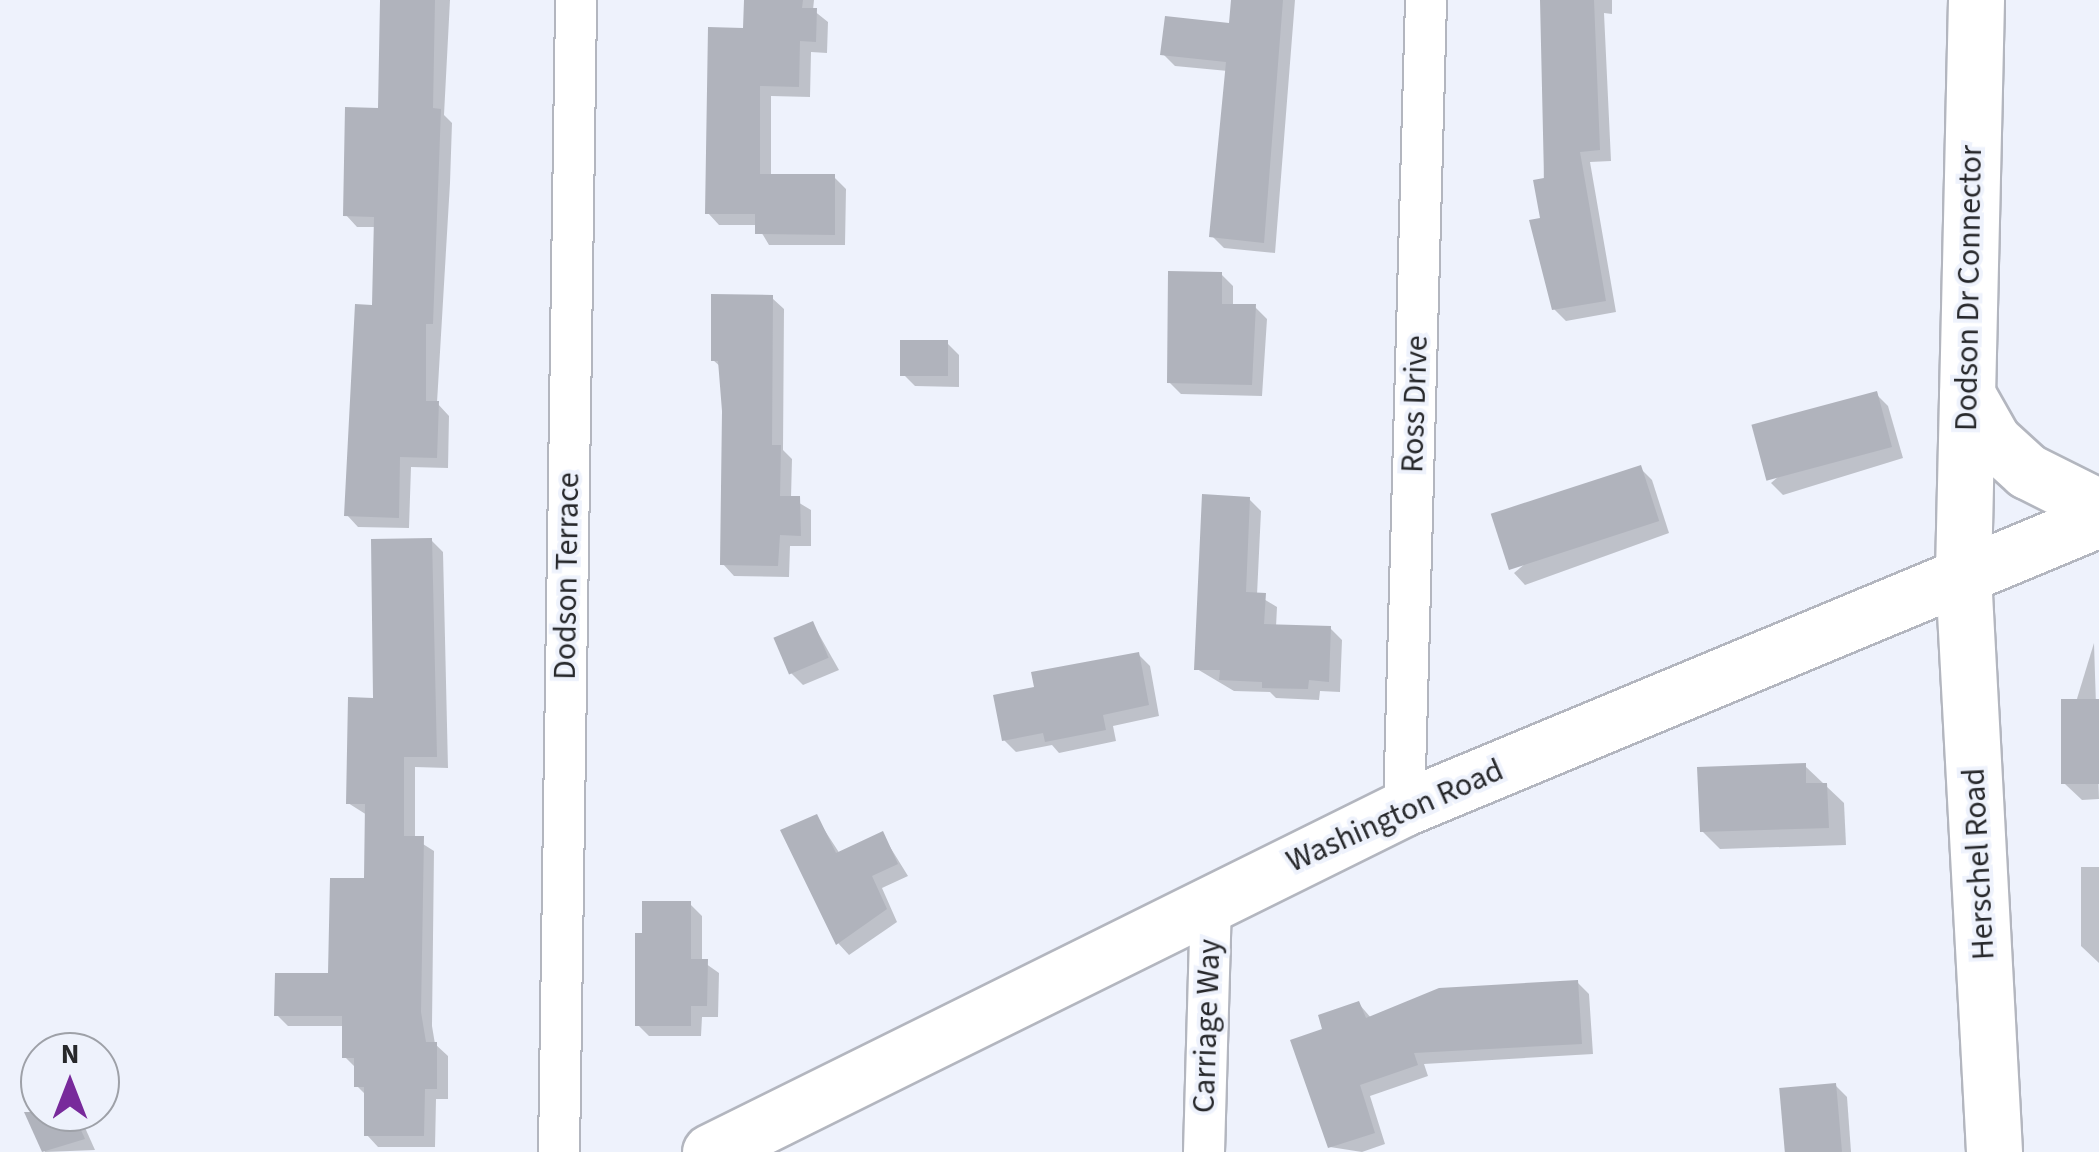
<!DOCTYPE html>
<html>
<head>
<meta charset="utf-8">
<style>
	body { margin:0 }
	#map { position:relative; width:2099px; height:1152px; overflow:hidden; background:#eef2fc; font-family:"Source Sans 3",sans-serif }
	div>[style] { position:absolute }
	.shadow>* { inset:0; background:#0003 }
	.building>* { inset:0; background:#b0b3bc; transform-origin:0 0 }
	.roads { filter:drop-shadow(2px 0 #b3b6bf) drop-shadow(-2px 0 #b3b6bf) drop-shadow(0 2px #b3b6bf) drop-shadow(0 -2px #b3b6bf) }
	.street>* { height:40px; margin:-20px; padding:0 20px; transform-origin:20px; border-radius:20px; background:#fff }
	.secondary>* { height:55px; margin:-27.5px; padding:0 27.5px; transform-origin:27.5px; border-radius:27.5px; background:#fff }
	span { translate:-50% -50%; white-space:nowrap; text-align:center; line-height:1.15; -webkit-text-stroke:8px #eef2fc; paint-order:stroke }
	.street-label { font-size:32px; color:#27282b }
	.north { position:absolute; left:20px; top:1032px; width:100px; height:100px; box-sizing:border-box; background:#eef2fc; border:2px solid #9ea1a8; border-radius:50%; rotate:0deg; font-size:28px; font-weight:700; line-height:40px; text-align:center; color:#27282b }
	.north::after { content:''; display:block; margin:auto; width:35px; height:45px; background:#782a9b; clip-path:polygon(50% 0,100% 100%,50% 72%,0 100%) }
</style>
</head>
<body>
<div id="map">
	<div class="shadow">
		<i style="clip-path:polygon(383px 0,450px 0,444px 115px,452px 123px,450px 183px,437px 403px,449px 416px,448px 468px,411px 467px,409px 528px,358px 527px,347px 515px,375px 308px,376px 227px,357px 227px,346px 215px,381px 110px)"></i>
		<i style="clip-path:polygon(746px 0,814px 0,813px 10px,828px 22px,827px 53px,811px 52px,810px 97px,771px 96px,771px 177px,834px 177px,846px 189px,845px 245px,769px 245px,757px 225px,719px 225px,708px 213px,746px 30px)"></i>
		<i style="clip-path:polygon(1234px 0,1295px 0,1275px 253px,1224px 248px,1212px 236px,1228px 71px,1175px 66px,1163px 54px,1231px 26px)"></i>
		<i style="clip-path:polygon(1547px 0,1612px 0,1612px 14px,1604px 13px,1611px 161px,1590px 162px,1616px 312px,1566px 321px,1554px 309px,1543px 220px)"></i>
		<i style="clip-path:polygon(1221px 274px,1233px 286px,1233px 307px,1255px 307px,1267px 319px,1262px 396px,1181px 394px,1169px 382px)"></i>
		<i style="clip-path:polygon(772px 298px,784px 309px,783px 450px,792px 459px,791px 498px,811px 510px,811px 546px,790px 546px,789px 577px,734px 576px,723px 564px,725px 411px,722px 368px,713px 360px)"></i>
		<i style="clip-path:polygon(947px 343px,959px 355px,959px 387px,915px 386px,903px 374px)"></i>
		<i style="clip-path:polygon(1876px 394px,1888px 406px,1903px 458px,1783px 495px,1771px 483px)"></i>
		<i style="clip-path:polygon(1640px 468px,1652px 480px,1669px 533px,1525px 585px,1514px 573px)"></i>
		<i style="clip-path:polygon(1249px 499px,1261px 511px,1257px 595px,1277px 607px,1276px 627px,1330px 628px,1342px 640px,1340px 692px,1320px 691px,1319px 700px,1276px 698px,1270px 692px,1234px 691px,1197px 669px)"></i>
		<i style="clip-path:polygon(431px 540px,443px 552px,448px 768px,415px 767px,415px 839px,434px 851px,432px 1026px,435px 1044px,448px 1056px,448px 1099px,436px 1099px,435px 1147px,378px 1147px,367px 1135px,367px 1096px,357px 1086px,357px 1069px,344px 1056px,344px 1026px,288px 1026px,277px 1015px,330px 976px,366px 881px,367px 815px,348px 803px)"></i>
		<i style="clip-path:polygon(813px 624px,839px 670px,803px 685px,791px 673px)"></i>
		<i style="clip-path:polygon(2094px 643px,2099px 799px,2082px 800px,2065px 784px,2076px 702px)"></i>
		<i style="clip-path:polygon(1138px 654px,1150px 666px,1159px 716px,1113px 726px,1116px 741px,1059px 753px,1052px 745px,1016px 752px,1004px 740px,1037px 689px)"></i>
		<i style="clip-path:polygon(1805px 766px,1844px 803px,1846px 845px,1720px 849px,1702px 831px)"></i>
		<i style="clip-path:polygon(816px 817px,840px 854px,882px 834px,908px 876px,882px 888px,897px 922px,849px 955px,838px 943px)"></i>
		<i style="clip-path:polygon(2081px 867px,2099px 867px,2099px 963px,2081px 946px)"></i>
		<i style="clip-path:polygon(690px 904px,702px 916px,702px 961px,719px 973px,718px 1017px,702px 1017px,701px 1036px,649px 1036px,638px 1025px,644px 936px)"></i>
		<i style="clip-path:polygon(1577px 982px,1589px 994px,1593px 1054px,1424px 1064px,1428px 1076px,1370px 1096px,1385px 1144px,1362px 1152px,1330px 1147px,1325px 1031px,1359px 1004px,1372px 1019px)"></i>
		<i style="clip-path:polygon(1835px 1085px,1847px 1097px,1851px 1152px,1787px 1152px)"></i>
		<i style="clip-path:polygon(40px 1110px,78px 1112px,95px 1150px,45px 1152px,28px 1115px)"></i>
	</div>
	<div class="building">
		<i style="clip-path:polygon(380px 0,435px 0,433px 108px,441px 109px,433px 324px,426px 324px,426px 401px,439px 401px,437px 458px,400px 457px,399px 518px,344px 516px,355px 304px,372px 305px,374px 217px,343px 216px,345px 107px,378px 108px)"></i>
		<i style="clip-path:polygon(744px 0,803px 0,802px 8px,817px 8px,816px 42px,800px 41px,799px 87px,760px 86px,760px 174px,835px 174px,835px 235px,755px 234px,755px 214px,705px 214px,708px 27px,743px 28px)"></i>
		<i style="clip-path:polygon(1231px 0,1283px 0,1264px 243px,1209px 237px,1226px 62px,1160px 55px,1165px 16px,1229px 23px)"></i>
		<i style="clip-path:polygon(1540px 0,1594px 0,1600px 150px,1580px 152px,1606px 301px,1552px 310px,1529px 220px,1540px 218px,1533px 180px,1544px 178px)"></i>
		<i style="clip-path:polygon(1168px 271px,1222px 272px,1222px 304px,1256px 304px,1252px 385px,1167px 383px)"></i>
		<i style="clip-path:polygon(711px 294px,773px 295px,772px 445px,781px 445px,780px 496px,800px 496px,801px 536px,780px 535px,778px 566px,720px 565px,722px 411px,718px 361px,711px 361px)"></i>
		<i style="left:900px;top:340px;width:48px;height:36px"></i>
		<i style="left:1877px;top:391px;width:58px;height:130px;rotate:75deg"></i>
		<i style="left:1641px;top:465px;width:59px;height:158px;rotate:72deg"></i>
		<i style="clip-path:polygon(1202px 494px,1250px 497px,1246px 592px,1266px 593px,1264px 624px,1331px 626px,1329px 682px,1309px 680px,1308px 689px,1262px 688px,1262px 682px,1219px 680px,1220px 670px,1194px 670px)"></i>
		<i style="clip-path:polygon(432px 538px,437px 757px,404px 757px,404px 836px,424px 836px,421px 1012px,426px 1042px,437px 1042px,437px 1089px,425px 1089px,424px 1136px,364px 1136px,364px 1087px,354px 1087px,354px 1058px,342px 1058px,342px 1016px,274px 1016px,275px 973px,328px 973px,330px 878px,364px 878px,365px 804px,346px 804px,348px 697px,373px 698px,371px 539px)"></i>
		<i style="left:813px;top:621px;width:40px;height:43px;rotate:67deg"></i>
		<i style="clip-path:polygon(1139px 652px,1149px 705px,1103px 715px,1106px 730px,1045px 742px,1043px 733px,1002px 741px,993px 695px,1034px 687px,1031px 672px)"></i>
		<i style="left:2099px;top:699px;width:85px;height:38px;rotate:90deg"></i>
		<i style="clip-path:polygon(1806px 763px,1806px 783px,1827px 783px,1829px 828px,1700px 832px,1697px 767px)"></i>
		<i style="clip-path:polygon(817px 814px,836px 853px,883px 831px,898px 864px,872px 876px,887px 909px,836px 945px,780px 830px)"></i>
		<i style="clip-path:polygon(642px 901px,691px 901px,691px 959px,708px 959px,707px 1006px,691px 1006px,691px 1026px,635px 1026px,635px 933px,642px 933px)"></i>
		<i style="clip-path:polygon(1578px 980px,1582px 1044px,1414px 1053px,1418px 1065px,1360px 1085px,1375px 1133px,1328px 1148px,1290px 1040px,1322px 1029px,1318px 1015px,1359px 1001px,1366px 1018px,1439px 988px)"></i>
		<i style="left:1836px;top:1083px;width:69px;height:57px;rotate:85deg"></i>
		<i style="clip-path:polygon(24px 1112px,73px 1112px,85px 1139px,42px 1152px)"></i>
	</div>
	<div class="roads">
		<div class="street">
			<i style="left:1404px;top:808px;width:808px;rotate:-88.44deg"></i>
			<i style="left:559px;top:1152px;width:1152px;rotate:-89.15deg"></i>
			<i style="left:1204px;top:1152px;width:253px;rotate:-88.4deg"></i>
		</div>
		<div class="secondary">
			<i style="left:1976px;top:0;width:575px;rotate:91.3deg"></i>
			<i style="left:1963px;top:575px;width:578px;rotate:86.92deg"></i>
			<i style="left:1967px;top:394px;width:53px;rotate:60.5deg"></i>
			<i style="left:1993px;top:440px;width:46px;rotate:42.4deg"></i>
			<i style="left:2027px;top:471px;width:80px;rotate:26.6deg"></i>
			<i style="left:710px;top:1152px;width:775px;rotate:-26.37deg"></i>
			<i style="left:1404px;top:808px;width:753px;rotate:-22.58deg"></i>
		</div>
	</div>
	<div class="street-label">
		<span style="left:1969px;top:288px;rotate:-89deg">Dodson Dr Connector</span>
		<span style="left:1415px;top:404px;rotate:-88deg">Ross Drive</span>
		<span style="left:567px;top:576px;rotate:-89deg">Dodson Terrace</span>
		<span style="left:1395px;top:816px;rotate:-24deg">Washington Road</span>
		<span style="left:1979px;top:864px;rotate:-93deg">Herschel Road</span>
		<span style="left:1207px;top:1026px;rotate:-88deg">Carriage Way</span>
	</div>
	<div class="north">N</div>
</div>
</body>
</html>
